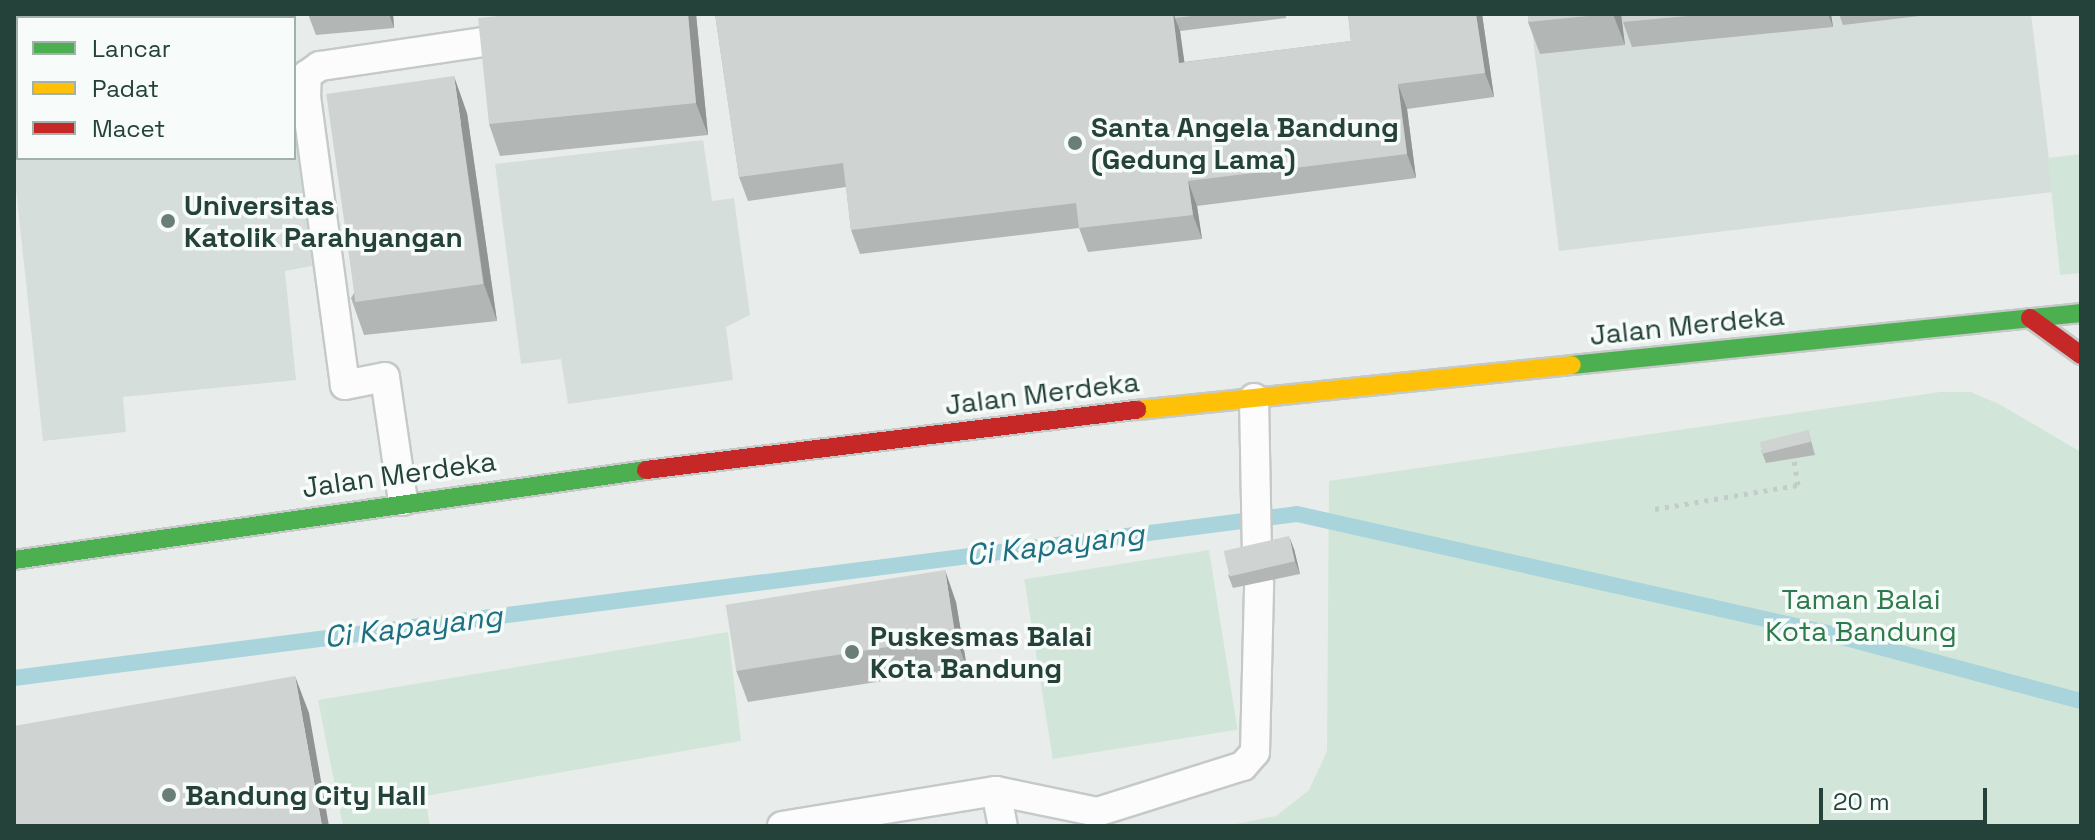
<!DOCTYPE html>
<html>
<head>
<meta charset="utf-8">
<style>
	body { margin:0 }
	#map { position:relative; width:2095px; height:840px; overflow:hidden; background:#e8edeb; font-family:"Space Grotesk",sans-serif }
	div>[style] { position:absolute }
	.built>* { inset:0; background:#d6dedb }
	.green>* { inset:0; background:#d1e6d8; transform-origin:0 0 }
	.stream>* { height:16px; margin:-8px; padding:0 8px; transform-origin:8px; border-radius:8px; background:#a9d4db }
	.path>* { height:5px; margin-top:-2.5px; transform-origin:0; background:repeating-linear-gradient(90deg,#c3ccca 0 4px,transparent 0 10px) }
	.roads { filter:drop-shadow(2px 0 #c5cac8) drop-shadow(-2px 0 #c5cac8) drop-shadow(0 2px #c5cac8) drop-shadow(0 -2px #c5cac8) }
	.lane>* { height:28px; margin:-14px; padding:0 14px; transform-origin:14px; border-radius:14px; background:#fcfcfc }
	.fast>* { height:18px; margin:-9px; padding:0 9px; transform-origin:9px; border-radius:9px; background:#4caf50 }
	.slow>* { height:18px; margin:-9px; padding:0 9px; transform-origin:9px; border-radius:9px; background:#ffc107 }
	.jam>* { height:18px; margin:-9px; padding:0 9px; transform-origin:9px; border-radius:9px; background:#c62828 }
	.wall>* { inset:0; background:#b2b6b5 }
	.shaded-wall>* { inset:0; background:#919493 }
	.building>* { inset:0; background:#cfd4d2; transform-origin:0 0 }
	.dots>* { width:22px; height:22px; translate:-50% -50%; box-sizing:border-box; border:4px solid #f7fbf9; border-radius:50% }
	span { translate:-50% -50%; white-space:nowrap; text-align:center; line-height:1.15; -webkit-text-stroke:7px #f7fbf9; paint-order:stroke }
	.poi-label { font-size:28px; color:#24423a; font-weight:700 }
	.left { translate:0 -50%; text-align:left }
	.street-label { font-size:28px; color:#24423a }
	.park-label { font-size:28px; color:#2d7a4b }
	.water-label { font-size:30px; color:#1c6f80; font-style:italic }
	.frame { position:absolute; inset:0; border:16px solid #24423a; pointer-events:none }
	.legend { position:absolute; left:16px; top:16px; width:280px; height:144px; box-sizing:border-box; background:#f7fbf9; border:2px solid #a3b1ad; margin:0; padding:10px 14px; list-style:none; font-size:24px; color:#24423a }
	.legend li { display:flex; align-items:center; gap:16px; height:40px }
	.legend b { width:40px; border:2px solid #a3b1ad }
	.scale { position:absolute; left:1819px; top:788px; width:168px; height:36px; box-sizing:border-box; border:4px solid #24423a; border-top:0; padding-left:10px; font-size:24px; line-height:28px; white-space:nowrap; color:#24423a; -webkit-text-stroke:6px #f7fbf9; paint-order:stroke }
</style>
</head>
<body>
<div id="map">
	<div class="built">
		<i style="clip-path:polygon(14px 14px,157px 18px,18px 18px,18px 158px,294px 158px,294px 131px,298px 130px,312px 266px,285px 271px,296px 380px,123px 397px,126px 432px,43px 441px,14px 171px)"></i>
		<i style="clip-path:polygon(1530px 14px,2031px 14px,2053px 192px,1559px 251px)"></i>
		<i style="clip-path:polygon(703px 140px,712px 201px,734px 198px,750px 315px,726px 327px,733px 380px,568px 404px,561px 359px,521px 364px,495px 164px)"></i>
	</div>
	<div class="green">
		<i style="clip-path:polygon(2081px 154px,2081px 273px,2060px 275px,2048px 158px)"></i>
		<i style="clip-path:polygon(1940px 392px,1971px 392px,1999px 404px,2081px 452px,2081px 826px,1226px 826px,1276px 816px,1309px 790px,1327px 751px,1329px 481px)"></i>
		<i style="left:1209px;top:550px;width:182px;height:187px;rotate:81deg"></i>
		<i style="clip-path:polygon(728px 632px,741px 741px,425px 796px,430px 826px,343px 826px,318px 700px)"></i>
	</div>
	<div class="stream">
		<i style="left:14px;top:678px;width:1293px;rotate:-7.28deg"></i>
		<i style="left:1297px;top:514px;width:543px;rotate:12.65deg"></i>
		<i style="left:1827px;top:633px;width:263px;rotate:15deg"></i>
	</div>
	<div class="path">
		<i style="left:1655px;top:509px;width:145px;rotate:-9.5deg"></i>
		<i style="left:1798px;top:485px;width:26px;rotate:-99deg"></i>
	</div>
	<div class="roads">
		<div class="lane">
			<i style="left:189px;top:14px;width:4px;rotate:76deg"></i>
			<i style="left:1254px;top:398px;width:159px;rotate:88.9deg"></i>
			<i style="left:403px;top:501px;width:125px;rotate:-98.3deg"></i>
			<i style="left:385px;top:377px;width:41px;rotate:168.7deg"></i>
			<i style="left:345px;top:385px;width:290px;rotate:-97.7deg"></i>
			<i style="left:306px;top:98px;width:23px;rotate:-88deg"></i>
			<i style="left:307px;top:75px;width:16px;rotate:-35deg"></i>
			<i style="left:320px;top:66px;width:198px;rotate:-8.4deg"></i>
			<i style="left:996px;top:791px;width:36px;rotate:79deg"></i>
			<i style="left:782px;top:826px;width:217px;rotate:-9.3deg"></i>
			<i style="left:996px;top:791px;width:103px;rotate:11.7deg"></i>
			<i style="left:1097px;top:812px;width:153px;rotate:-17.5deg"></i>
			<i style="left:1243px;top:766px;width:18px;rotate:-49deg"></i>
			<i style="left:1255px;top:752px;width:169px;rotate:-88.6deg"></i>
		</div>
		<div class="fast">
			<i style="left:1572px;top:365px;width:512px;rotate:-5.83deg"></i>
			<i style="left:14px;top:560px;width:638px;rotate:-8.1deg"></i>
		</div>
		<div class="slow">
			<i style="left:1137px;top:410px;width:437px;rotate:-5.9deg"></i>
		</div>
		<div class="jam">
			<i style="left:2030px;top:318px;width:63px;rotate:36deg"></i>
			<i style="left:646px;top:470px;width:495px;rotate:-7deg"></i>
		</div>
	</div>
	<div class="wall">
		<i style="clip-path:polygon(308px 14px,393px 14px,394px 28px,316px 35px)"></i>
		<i style="clip-path:polygon(518px 14px,696px 14px,708px 135px,500px 156px,489px 124px)"></i>
		<i style="clip-path:polygon(715px 14px,1286px 14px,1286px 18px,1180px 31px,1184px 62px,1351px 41px,1348px 14px,1482px 14px,1494px 97px,1407px 109px,1416px 178px,1197px 206px,1202px 239px,1088px 252px,1079px 228px,860px 254px,851px 230px,846px 187px,748px 201px,739px 177px)"></i>
		<i style="clip-path:polygon(1528px 14px,1621px 14px,1625px 45px,1540px 54px,1528px 22px)"></i>
		<i style="clip-path:polygon(1622px 14px,1831px 14px,1833px 27px,1632px 47px,1623px 22px)"></i>
		<i style="clip-path:polygon(1839px 14px,1937px 14px,1843px 25px)"></i>
		<i style="clip-path:polygon(467px 113px,497px 321px,364px 335px,351px 298px)"></i>
		<i style="clip-path:polygon(1808px 430px,1815px 455px,1766px 463px,1761px 450px)"></i>
		<i style="clip-path:polygon(1294px 549px,1300px 574px,1233px 588px,1228px 575px)"></i>
		<i style="clip-path:polygon(956px 602px,967px 668px,748px 702px,736px 670px)"></i>
	</div>
	<div class="shaded-wall">
		<i style="clip-path:polygon(389px 14px,393px 14px,394px 28px)"></i>
		<i style="clip-path:polygon(688px 14px,696px 14px,708px 135px,696px 103px)"></i>
		<i style="clip-path:polygon(1173px 14px,1178px 14px,1175px 18px,1180px 31px,1188px 87px,1179px 63px)"></i>
		<i style="clip-path:polygon(1476px 14px,1482px 14px,1494px 97px,1485px 73px)"></i>
		<i style="clip-path:polygon(1613px 14px,1621px 14px,1625px 45px)"></i>
		<i style="clip-path:polygon(1828px 14px,1831px 14px,1833px 27px)"></i>
		<i style="clip-path:polygon(454px 76px,467px 113px,497px 321px,484px 284px)"></i>
		<i style="clip-path:polygon(1398px 84px,1407px 109px,1416px 178px,1407px 154px)"></i>
		<i style="clip-path:polygon(1188px 181px,1197px 206px,1202px 239px,1193px 215px)"></i>
		<i style="clip-path:polygon(1289px 536px,1294px 549px,1300px 574px,1295px 561px)"></i>
		<i style="clip-path:polygon(945px 570px,956px 602px,967px 668px,955px 636px)"></i>
		<i style="clip-path:polygon(295px 676px,309px 713px,329px 826px,322px 826px)"></i>
	</div>
	<div class="building">
		<i style="clip-path:polygon(518px 14px,688px 14px,696px 103px,489px 124px,478px 18px)"></i>
		<i style="clip-path:polygon(715px 14px,1173px 14px,1179px 63px,1351px 41px,1348px 14px,1476px 14px,1485px 73px,1398px 84px,1407px 154px,1188px 181px,1193px 215px,1079px 228px,1076px 203px,851px 230px,843px 163px,739px 177px)"></i>
		<i style="clip-path:polygon(1174px 14px,1209px 14px,1175px 18px)"></i>
		<i style="clip-path:polygon(1528px 14px,1608px 14px,1528px 22px)"></i>
		<i style="clip-path:polygon(1622px 14px,1709px 14px,1623px 22px)"></i>
		<i style="left:454px;top:76px;width:210px;height:129px;rotate:82deg"></i>
		<i style="left:1808px;top:430px;width:12px;height:50px;rotate:76deg"></i>
		<i style="left:1289px;top:536px;width:26px;height:67px;rotate:77deg"></i>
		<i style="left:945px;top:570px;width:67px;height:222px;rotate:81deg"></i>
		<i style="clip-path:polygon(295px 676px,322px 826px,14px 826px,14px 726px)"></i>
	</div>
	<div class="dots">
		<i style="left:1075px;top:143px;background:#697e78"></i>
		<i style="left:168px;top:221px;background:#697e78"></i>
		<i style="left:852px;top:652px;background:#697e78"></i>
		<i style="left:169px;top:795px;background:#697e78"></i>
	</div>
	<div class="poi-label">
		<span class="left" style="left:1091px;top:143px">Santa Angela Bandung<br>(Gedung Lama)</span>
		<span class="left" style="left:184px;top:221px">Universitas<br>Katolik Parahyangan</span>
		<span class="left" style="left:870px;top:652px">Puskesmas Balai<br>Kota Bandung</span>
		<span class="left" style="left:185px;top:795px">Bandung City Hall</span>
	</div>
	<div class="street-label">
		<span style="left:1687px;top:325px;rotate:-6deg">Jalan Merdeka</span>
		<span style="left:1042px;top:393px;rotate:-7deg">Jalan Merdeka</span>
		<span style="left:399px;top:474px;rotate:-8deg">Jalan Merdeka</span>
	</div>
	<div class="park-label">
		<span style="left:1861px;top:615px">Taman Balai<br>Kota Bandung</span>
	</div>
	<div class="water-label">
		<span style="left:1055px;top:545px;rotate:-7deg">Ci Kapayang</span>
		<span style="left:413px;top:627px;rotate:-7deg">Ci Kapayang</span>
	</div>
	<div class="frame"></div>
	<ul class="legend">
	<li><b style="height:10px;background:#4caf50"></b>Lancar</li>
	<li><b style="height:10px;background:#ffc107"></b>Padat</li>
	<li><b style="height:10px;background:#c62828"></b>Macet</li>
	</ul>
	<div class="scale">20 m</div>
</div>
</body>
</html>
